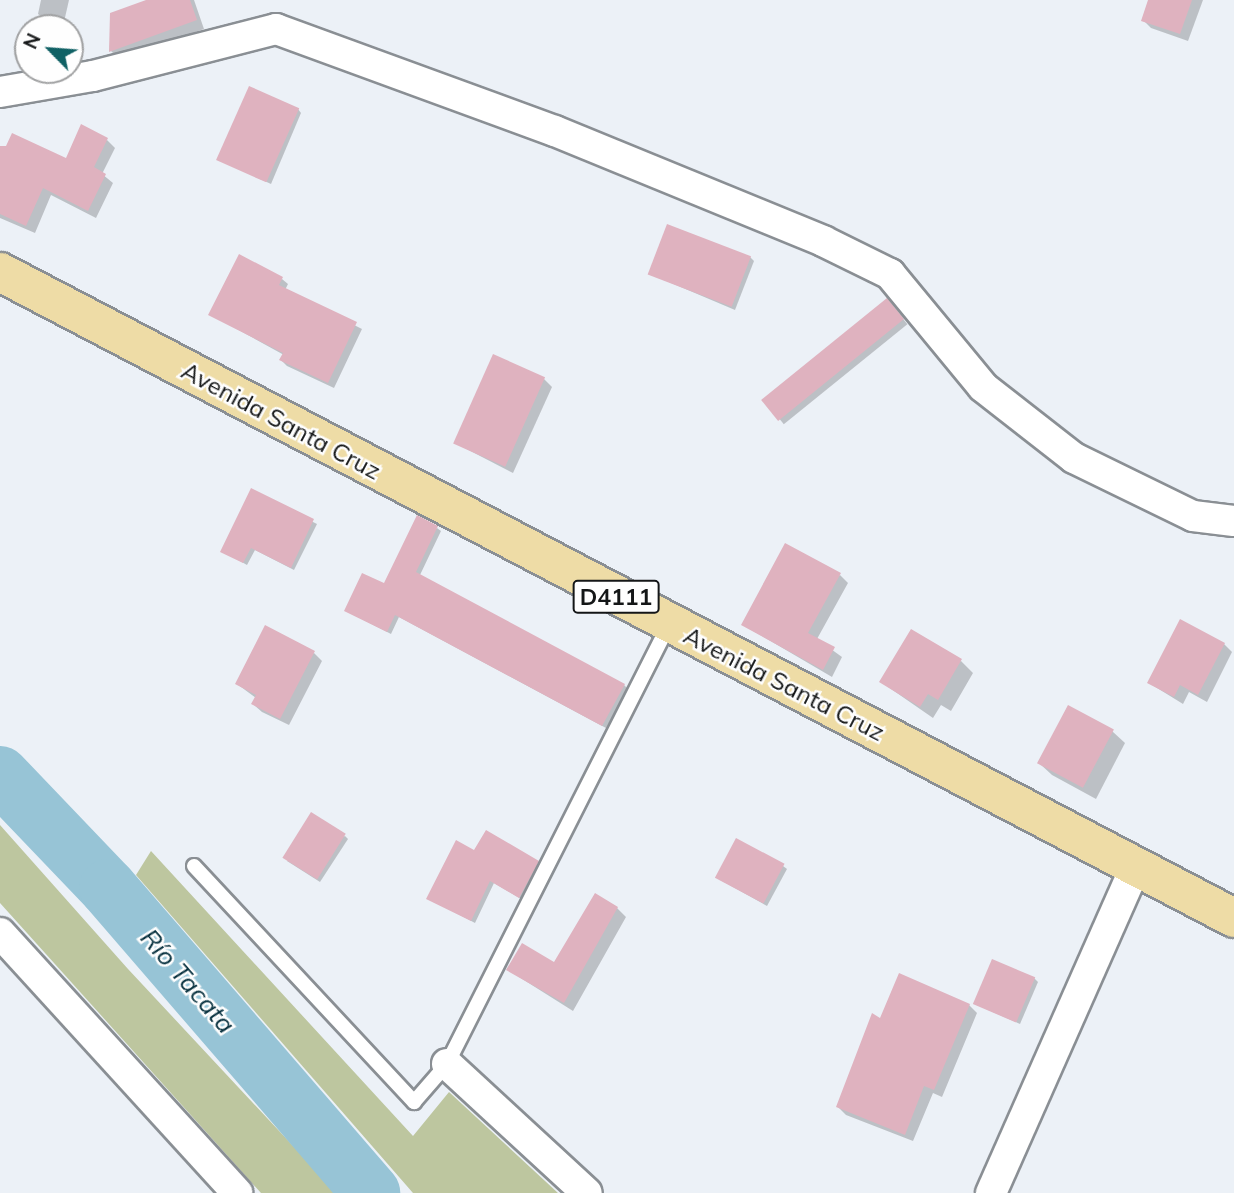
<!DOCTYPE html>
<html>
<head>
<meta charset="utf-8">
<style>
	body { margin:0 }
	#map { position:relative; width:1234px; height:1193px; overflow:hidden; background:#ecf1f7; font-family:Mulish,sans-serif }
	div>[style] { position:absolute }
	.green>* { inset:0; background:#bdc69f }
	.shadow>* { inset:0; background:#0003; transform-origin:0 0 }
	.river>* { height:58px; margin:-29px; padding:0 29px; transform-origin:29px; border-radius:29px; background:#97c4d6 }
	.building>* { inset:0; background:#dfb2bf; transform-origin:0 0 }
	.roads { filter:drop-shadow(2px 0 #8a8f94) drop-shadow(-2px 0 #8a8f94) drop-shadow(0 2px #8a8f94) drop-shadow(0 -2px #8a8f94) }
	.service>* { height:14px; margin:-7px; padding:0 7px; transform-origin:7px; border-radius:7px; background:#fff }
	.minor>* { height:30px; margin:-15px; padding:0 15px; transform-origin:15px; border-radius:15px; background:#fff }
	.primary>* { height:38px; margin:-19px; padding:0 19px; transform-origin:19px; border-radius:19px; background:#eedca6 }
	span { translate:-50% -50%; white-space:nowrap; text-align:center; line-height:1.15; -webkit-text-stroke:5px #fefefe; paint-order:stroke }
	.shield-label span { padding:2px 5px; background:#fefefe; border:2px solid; border-radius:5px; -webkit-text-stroke-width:0 }
	.shield-label { font-size:23px; color:#141617; font-weight:700 }
	.street-label { font-size:24px; color:#141617 }
	.water-label { font-size:26px; color:#06303e; font-style:italic }
	.north { position:absolute; left:14px; top:14px; width:70px; height:70px; box-sizing:border-box; background:#fefefe; border:2px solid #a0a1a2; border-radius:50%; rotate:295deg; font-size:19px; font-weight:700; line-height:28px; text-align:center; color:#141617 }
	.north::after { content:''; display:block; margin:auto; width:24px; height:32px; background:#106165; clip-path:polygon(50% 0,100% 100%,50% 72%,0 100%) }
</style>
</head>
<body>
<div id="map">
	<div class="green">
		<i style="clip-path:polygon(0 825px,128px 969px,337px 1193px,261px 1193px,0 903px)"></i>
		<i style="clip-path:polygon(151px 851px,413px 1136px,449px 1092px,558px 1193px,413px 1193px,136px 875px)"></i>
	</div>
	<div class="shadow">
		<i style="clip-path:polygon(41px 0,69px 0,64px 22px,42px 17px,38px 14px)"></i>
		<i style="clip-path:polygon(151px 0,194px 0,204px 29px,119px 59px,111px 51px,112px 14px)"></i>
		<i style="clip-path:polygon(1150px 0,1203px 0,1188px 41px,1151px 28px,1143px 20px)"></i>
		<i style="clip-path:polygon(298px 109px,301px 113px,271px 184px,219px 160px)"></i>
		<i style="clip-path:polygon(107px 140px,115px 148px,102px 174px,113px 183px,96px 218px,51px 195px,35px 233px,0 218px,0 147px,67px 160px)"></i>
		<i style="clip-path:polygon(750px 257px,754px 261px,735px 310px,650px 274px)"></i>
		<i style="clip-path:polygon(282px 279px,288px 284px,285px 290px,362px 329px,334px 388px,287px 366px,281px 360px,284px 355px,210px 314px)"></i>
		<i style="left:891px;top:304px;width:26px;height:159px;rotate:51deg"></i>
		<i style="clip-path:polygon(544px 379px,552px 387px,513px 473px,455px 443px)"></i>
		<i style="clip-path:polygon(252px 491px,317px 524px,294px 570px,255px 550px,247px 565px,222px 551px)"></i>
		<i style="clip-path:polygon(437px 528px,441px 531px,420px 575px,624px 685px,628px 689px,606px 728px,399px 617px,391px 634px,346px 611px,384px 585px)"></i>
		<i style="clip-path:polygon(840px 575px,848px 583px,817px 639px,842px 657px,832px 677px,743px 625px)"></i>
		<i style="clip-path:polygon(1224px 644px,1232px 652px,1207px 702px,1189px 692px,1183px 704px,1149px 683px)"></i>
		<i style="clip-path:polygon(314px 653px,322px 661px,289px 725px,262px 712px,253px 704px,256px 698px,237px 684px)"></i>
		<i style="clip-path:polygon(961px 661px,973px 673px,951px 711px,941px 705px,933px 718px,881px 682px)"></i>
		<i style="clip-path:polygon(1112px 731px,1125px 743px,1096px 799px,1052px 775px,1039px 763px)"></i>
		<i style="clip-path:polygon(345px 836px,348px 839px,320px 882px,287px 861px)"></i>
		<i style="clip-path:polygon(475px 853px,541px 866px,523px 900px,494px 883px,475px 923px,428px 898px)"></i>
		<i style="clip-path:polygon(783px 866px,787px 869px,767px 906px,717px 878px)"></i>
		<i style="clip-path:polygon(617px 908px,626px 917px,573px 1011px,508px 970px,555px 964px)"></i>
		<i style="clip-path:polygon(1034px 978px,1038px 982px,1020px 1024px,975px 1004px)"></i>
		<i style="clip-path:polygon(969px 1005px,977px 1013px,942px 1097px,933px 1093px,913px 1141px,846px 1115px,838px 1107px,881px 1020px)"></i>
	</div>
	<div class="river">
		<i style="left:0;top:775px;width:156px;rotate:46.3deg"></i>
		<i style="left:108px;top:888px;width:403px;rotate:49.2deg"></i>
	</div>
	<div class="building">
		<i style="clip-path:polygon(146px 0,190px 0,197px 20px,109px 52px,110px 13px)"></i>
		<i style="clip-path:polygon(1148px 0,1192px 0,1180px 34px,1141px 21px)"></i>
		<i style="left:249px;top:86px;width:55px;height:81px;rotate:24deg"></i>
		<i style="clip-path:polygon(81px 124px,108px 138px,94px 167px,106px 174px,88px 211px,43px 188px,26px 226px,0 214px,0 146px,6px 146px,12px 133px,66px 158px)"></i>
		<i style="left:667px;top:224px;width:90px;height:54px;rotate:21deg"></i>
		<i style="clip-path:polygon(239px 254px,283px 277px,279px 285px,357px 322px,328px 383px,279px 360px,283px 353px,208px 315px)"></i>
		<i style="left:887px;top:298px;width:27px;height:162px;rotate:51deg"></i>
		<i style="left:493px;top:354px;width:57px;height:98px;rotate:24deg"></i>
		<i style="clip-path:polygon(251px 488px,314px 519px,291px 568px,251px 548px,243px 563px,220px 552px)"></i>
		<i style="clip-path:polygon(417px 515px,438px 526px,416px 572px,625px 684px,602px 726px,395px 615px,387px 632px,344px 611px,362px 573px,384px 583px)"></i>
		<i style="clip-path:polygon(785px 543px,841px 573px,808px 633px,835px 647px,823px 670px,741px 625px)"></i>
		<i style="clip-path:polygon(1180px 619px,1225px 643px,1198px 695px,1180px 685px,1174px 697px,1147px 683px)"></i>
		<i style="clip-path:polygon(265px 625px,315px 651px,280px 719px,251px 704px,256px 695px,235px 684px)"></i>
		<i style="clip-path:polygon(911px 629px,962px 659px,938px 700px,928px 694px,920px 707px,879px 682px)"></i>
		<i style="left:1068px;top:705px;width:52px;height:66px;rotate:28deg"></i>
		<i style="left:311px;top:812px;width:41px;height:54px;rotate:32deg"></i>
		<i style="clip-path:polygon(486px 830px,539px 861px,519px 898px,490px 881px,471px 921px,426px 899px,456px 840px,474px 850px)"></i>
		<i style="left:736px;top:838px;width:55px;height:45px;rotate:28deg"></i>
		<i style="clip-path:polygon(595px 893px,618px 907px,564px 1003px,506px 970px,522px 943px,554px 962px)"></i>
		<i style="left:992px;top:959px;width:47px;height:49px;rotate:23deg"></i>
		<i style="clip-path:polygon(899px 973px,970px 1004px,934px 1090px,924px 1086px,905px 1135px,836px 1107px,872px 1013px,880px 1018px)"></i>
	</div>
	<div class="roads">
		<div class="service">
			<i style="left:194px;top:866px;width:323px;rotate:47deg"></i>
			<i style="left:414px;top:1102px;width:50px;rotate:-49deg"></i>
			<i style="left:447px;top:1064px;width:493px;rotate:-63.2deg"></i>
		</div>
		<div class="minor">
			<i style="left:0;top:92px;width:94px;rotate:-9.8deg"></i>
			<i style="left:93px;top:76px;width:189px;rotate:-14.4deg"></i>
			<i style="left:276px;top:29px;width:297px;rotate:20.1deg"></i>
			<i style="left:555px;top:131px;width:290px;rotate:22.3deg"></i>
			<i style="left:823px;top:241px;width:75px;rotate:26.2deg"></i>
			<i style="left:890px;top:274px;width:146px;rotate:50.5deg"></i>
			<i style="left:983px;top:387px;width:115px;rotate:38deg"></i>
			<i style="left:1074px;top:458px;width:132px;rotate:26deg"></i>
			<i style="left:1193px;top:516px;width:41px;rotate:7deg"></i>
			<i style="left:0;top:933px;width:352px;rotate:47.6deg"></i>
			<i style="left:447px;top:1064px;width:190px;rotate:42.7deg"></i>
			<i style="left:991px;top:1193px;width:358px;rotate:-66.1deg"></i>
		</div>
		<div class="primary">
			<i style="left:0;top:272px;width:1393px;rotate:27.63deg"></i>
		</div>
	</div>
	<div class="shield-label">
		<span style="left:616px;top:597px">D4111</span>
	</div>
	<div class="street-label">
		<span style="left:281px;top:421px;rotate:28deg">Avenida Santa Cruz</span>
		<span style="left:784px;top:684px;rotate:27deg">Avenida Santa Cruz</span>
	</div>
	<div class="water-label">
		<span style="left:188px;top:981px;rotate:49deg">Río Tacata</span>
	</div>
	<div class="north">N</div>
</div>
</body>
</html>
